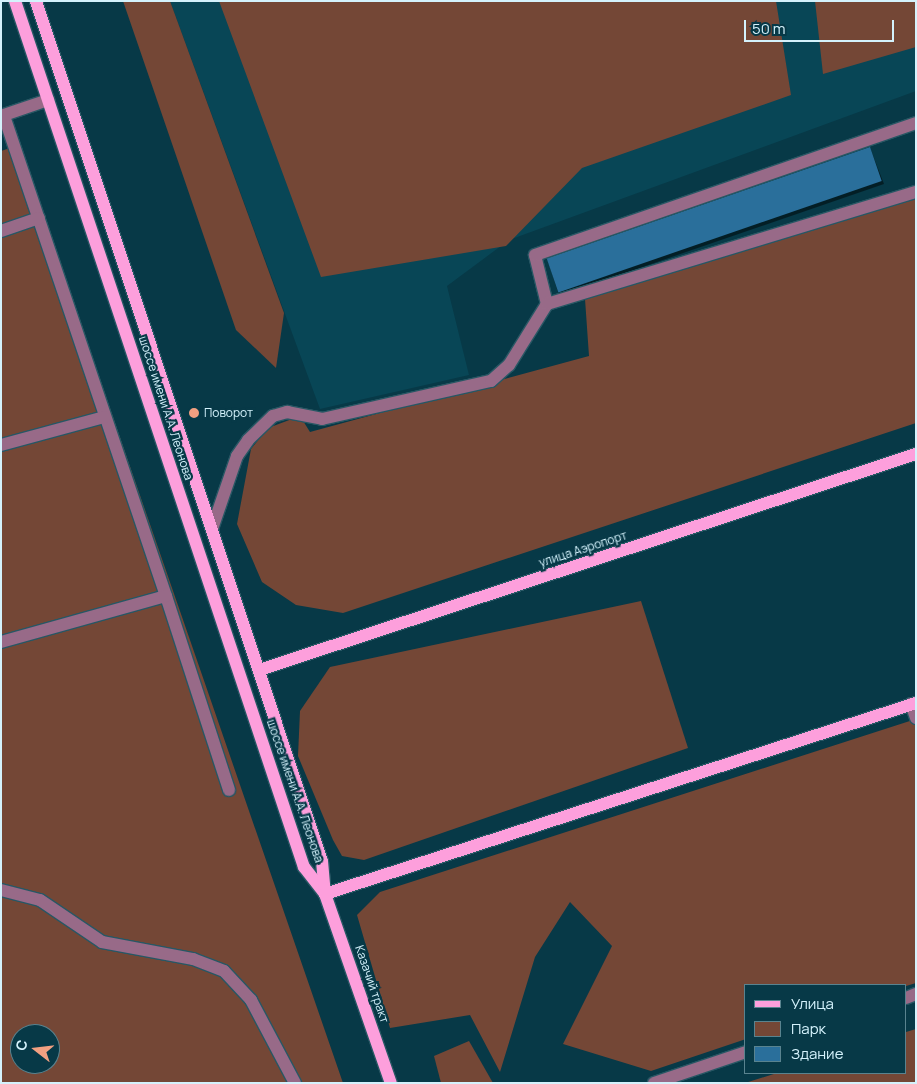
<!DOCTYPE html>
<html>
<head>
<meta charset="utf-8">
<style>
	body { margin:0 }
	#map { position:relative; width:917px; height:1084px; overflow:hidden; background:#073947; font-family:Manrope,sans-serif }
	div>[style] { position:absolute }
	.built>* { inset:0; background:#084656 }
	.green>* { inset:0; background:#744736 }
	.shadow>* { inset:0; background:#0007 }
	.building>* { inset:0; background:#2a6f9b; transform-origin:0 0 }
	.roads { filter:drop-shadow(1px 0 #285764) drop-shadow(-1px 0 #285764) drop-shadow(0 1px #285764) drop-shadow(0 -1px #285764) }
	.minor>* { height:12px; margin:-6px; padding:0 6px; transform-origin:6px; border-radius:6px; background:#986a88 }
	.major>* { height:12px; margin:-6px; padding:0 6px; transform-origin:6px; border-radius:6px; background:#fd9fdc }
	.dots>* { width:14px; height:14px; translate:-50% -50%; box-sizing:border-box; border:2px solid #073947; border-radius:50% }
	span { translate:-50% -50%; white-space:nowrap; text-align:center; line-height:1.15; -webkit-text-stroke:4.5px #073947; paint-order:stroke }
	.street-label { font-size:12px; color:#d4f2fc }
	.poi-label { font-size:12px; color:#d4f2fc }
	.left { translate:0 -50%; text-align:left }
	.frame { position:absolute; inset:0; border:2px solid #d4f2fc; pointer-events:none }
	.legend { position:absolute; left:744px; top:984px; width:162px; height:90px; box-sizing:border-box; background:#073947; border:1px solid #59838f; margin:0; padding:6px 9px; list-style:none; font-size:15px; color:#d4f2fc }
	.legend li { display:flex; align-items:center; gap:10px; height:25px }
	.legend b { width:25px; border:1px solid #59838f }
	.north { position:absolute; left:10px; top:1024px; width:50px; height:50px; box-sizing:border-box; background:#073947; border:1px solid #59838f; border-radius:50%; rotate:286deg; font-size:14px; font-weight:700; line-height:20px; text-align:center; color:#d4f2fc }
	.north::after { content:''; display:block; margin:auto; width:18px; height:22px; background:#f2a081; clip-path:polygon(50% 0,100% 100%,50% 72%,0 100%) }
	.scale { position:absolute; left:744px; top:20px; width:150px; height:22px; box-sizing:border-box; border:2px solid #d4f2fc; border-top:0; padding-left:6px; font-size:15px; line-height:18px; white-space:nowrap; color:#d4f2fc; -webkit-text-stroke:4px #073947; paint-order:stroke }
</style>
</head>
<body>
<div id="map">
	<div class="built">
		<i style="clip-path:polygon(170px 1px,916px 1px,916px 91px,509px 240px,447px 286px,469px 375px,320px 409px)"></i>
	</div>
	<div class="green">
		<i style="clip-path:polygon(123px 1px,170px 1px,284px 313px,276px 368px,236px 330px)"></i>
		<i style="clip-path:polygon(219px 1px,776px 1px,791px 95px,582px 168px,506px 246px,321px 277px)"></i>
		<i style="clip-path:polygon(815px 1px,916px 1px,916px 47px,823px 74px)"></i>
		<i style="clip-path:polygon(evenodd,19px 145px,343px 1083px,1px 1083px,1px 151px,19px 145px,20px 1034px,50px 1034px,50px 1064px,20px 1064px,20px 1034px)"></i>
		<i style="clip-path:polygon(916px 195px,916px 423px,343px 613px,296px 605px,262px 582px,237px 524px,251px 449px,268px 428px,300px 416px,310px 432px,589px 356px,585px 299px)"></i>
		<i style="clip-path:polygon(641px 601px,688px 748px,364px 860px,342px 856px,333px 840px,298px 756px,300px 711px,330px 667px)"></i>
		<i style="clip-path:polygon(916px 719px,916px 983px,906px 986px,746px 985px,746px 1039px,651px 1071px,563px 1044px,612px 946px,570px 902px,535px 957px,500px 1072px,470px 1015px,390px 1028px,357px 915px,380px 892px)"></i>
		<i style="clip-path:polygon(916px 1029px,916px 1083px,745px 1083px,777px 1073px,906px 1073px,906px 1032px)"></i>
		<i style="clip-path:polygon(469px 1041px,493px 1083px,441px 1083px,434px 1056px)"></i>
	</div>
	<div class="shadow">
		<i style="clip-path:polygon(870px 148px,884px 184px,561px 295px,558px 292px,547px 258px)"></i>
	</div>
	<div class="building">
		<i style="left:870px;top:147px;width:36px;height:342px;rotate:71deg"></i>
	</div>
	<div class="roads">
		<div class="minor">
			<i style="left:1px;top:116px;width:50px;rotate:-18.8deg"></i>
			<i style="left:4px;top:116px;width:507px;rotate:71.35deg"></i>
			<i style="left:166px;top:596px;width:204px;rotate:72deg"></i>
			<i style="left:1px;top:231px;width:40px;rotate:-18.9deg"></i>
			<i style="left:547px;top:304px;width:50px;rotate:-103.8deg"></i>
			<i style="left:535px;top:255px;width:403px;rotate:-19.1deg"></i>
			<i style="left:1px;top:445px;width:107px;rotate:-15.2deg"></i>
			<i style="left:212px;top:529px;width:77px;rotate:-71.1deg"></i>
			<i style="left:237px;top:456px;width:19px;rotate:-55deg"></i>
			<i style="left:248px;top:440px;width:35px;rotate:-44deg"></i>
			<i style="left:273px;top:416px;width:15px;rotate:-16deg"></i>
			<i style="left:287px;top:412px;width:36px;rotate:11deg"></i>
			<i style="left:322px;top:419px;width:173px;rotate:-12.7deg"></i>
			<i style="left:491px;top:381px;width:24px;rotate:-42deg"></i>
			<i style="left:509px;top:365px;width:72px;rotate:-58.1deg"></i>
			<i style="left:547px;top:304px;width:386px;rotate:-16.9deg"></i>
			<i style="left:1px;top:642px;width:171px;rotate:-15.6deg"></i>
			<i style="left:911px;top:704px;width:15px;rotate:70deg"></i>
			<i style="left:1px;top:890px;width:40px;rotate:14.4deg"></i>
			<i style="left:40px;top:900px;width:75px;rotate:34.1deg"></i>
			<i style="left:102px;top:942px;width:93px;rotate:10.6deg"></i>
			<i style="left:193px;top:959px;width:33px;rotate:21deg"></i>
			<i style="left:224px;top:971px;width:40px;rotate:47deg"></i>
			<i style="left:251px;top:1000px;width:94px;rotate:62.1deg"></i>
			<i style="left:906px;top:998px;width:11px;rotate:-22deg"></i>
			<i style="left:654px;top:1083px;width:97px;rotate:-18.6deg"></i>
		</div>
		<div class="major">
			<i style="left:15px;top:1px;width:913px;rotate:71.55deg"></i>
			<i style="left:304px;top:867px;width:34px;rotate:52deg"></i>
			<i style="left:36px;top:1px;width:906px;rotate:71.61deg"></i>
			<i style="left:322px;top:861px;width:33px;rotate:85deg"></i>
			<i style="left:325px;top:894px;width:200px;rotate:70.8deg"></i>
			<i style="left:259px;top:670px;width:692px;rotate:-18.2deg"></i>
			<i style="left:325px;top:894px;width:621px;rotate:-17.91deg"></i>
		</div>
	</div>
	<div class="dots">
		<i style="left:194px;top:413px;background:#f2a081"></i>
	</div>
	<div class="street-label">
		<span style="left:166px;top:408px;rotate:72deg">шоссе имени А.А. Леонова</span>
		<span style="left:583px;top:549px;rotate:-18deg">улица Аэропорт</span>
		<span style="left:295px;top:791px;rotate:71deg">шоссе имени А.А. Леонова</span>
		<span style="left:372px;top:984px;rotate:71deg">Казачий тракт</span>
	</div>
	<div class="poi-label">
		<span class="left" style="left:204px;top:413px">Поворот</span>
	</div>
	<div class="frame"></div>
	<ul class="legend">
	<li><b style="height:6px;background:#fd9fdc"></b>Улица</li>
	<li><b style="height:14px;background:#744736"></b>Парк</li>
	<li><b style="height:14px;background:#2a6f9b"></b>Здание</li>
	</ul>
	<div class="north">С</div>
	<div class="scale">50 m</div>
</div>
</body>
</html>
